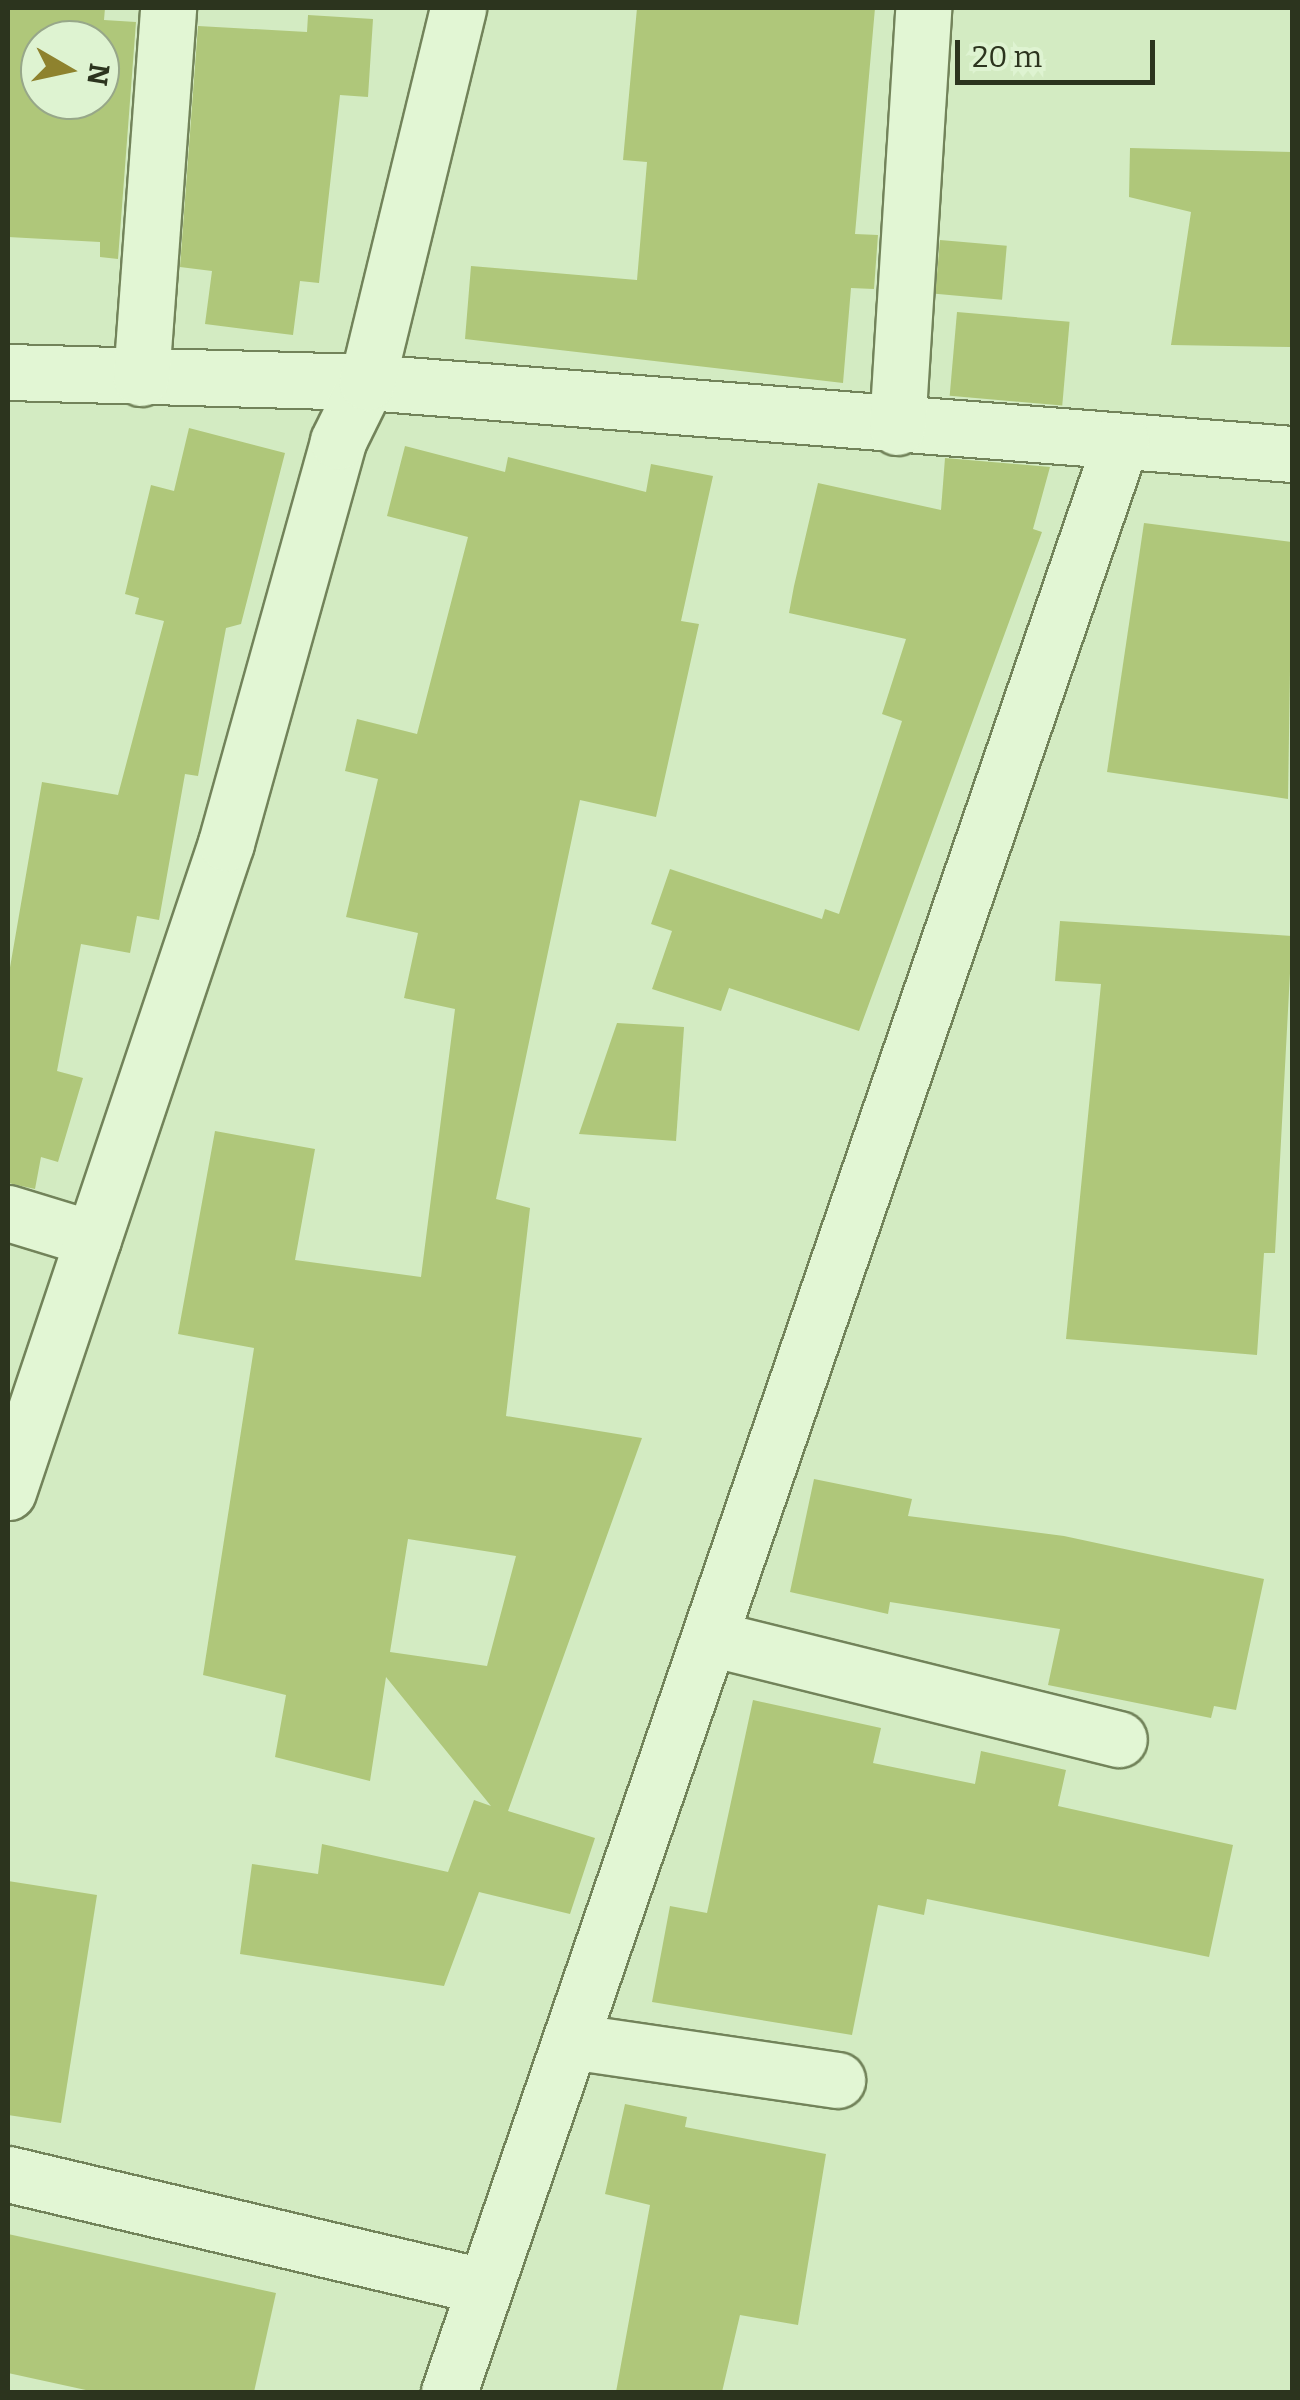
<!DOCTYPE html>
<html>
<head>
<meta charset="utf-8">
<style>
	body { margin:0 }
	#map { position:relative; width:1300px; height:2400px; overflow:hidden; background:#d3ebc2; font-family:Bitter,serif }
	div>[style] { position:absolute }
	.building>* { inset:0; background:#afc77a; transform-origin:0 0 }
	.roads { filter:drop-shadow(2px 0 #72835a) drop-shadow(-2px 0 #72835a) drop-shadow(0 2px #72835a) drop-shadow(0 -2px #72835a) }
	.minor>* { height:55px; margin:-27.5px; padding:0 27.5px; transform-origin:27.5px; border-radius:27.5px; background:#e2f6d4 }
	.tertiary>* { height:55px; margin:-27.5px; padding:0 27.5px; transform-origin:27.5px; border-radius:27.5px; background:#e2f6d4 }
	span { translate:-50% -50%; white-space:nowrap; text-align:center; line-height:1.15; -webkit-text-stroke:10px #def3d1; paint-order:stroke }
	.frame { position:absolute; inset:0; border:10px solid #2c341e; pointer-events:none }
	.north { position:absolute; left:20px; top:20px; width:100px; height:100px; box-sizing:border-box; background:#def3d1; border:2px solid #97a789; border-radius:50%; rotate:99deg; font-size:28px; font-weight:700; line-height:40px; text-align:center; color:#2c341e }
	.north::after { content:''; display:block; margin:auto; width:35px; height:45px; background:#8e822e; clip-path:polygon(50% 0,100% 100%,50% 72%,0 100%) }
	.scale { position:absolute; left:955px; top:40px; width:200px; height:45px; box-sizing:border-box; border:5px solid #2c341e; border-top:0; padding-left:12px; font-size:30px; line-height:35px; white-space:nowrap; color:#2c341e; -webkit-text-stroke:8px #def3d1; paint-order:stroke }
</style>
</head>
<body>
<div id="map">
	<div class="building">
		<i style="clip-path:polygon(evenodd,8px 8px,105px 8px,104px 20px,136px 22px,118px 259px,100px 257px,100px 242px,8px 237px,8px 8px,40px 40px,100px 40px,100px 100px,40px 100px,40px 40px)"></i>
		<i style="clip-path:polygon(637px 8px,875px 8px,855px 234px,878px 235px,874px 289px,851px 288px,843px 383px,465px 339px,471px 266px,637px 280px,647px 162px,623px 160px)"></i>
		<i style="clip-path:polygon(308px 15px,373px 19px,368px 97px,340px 95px,319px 283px,300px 281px,293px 335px,205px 324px,212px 271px,180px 267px,198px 26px,307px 32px)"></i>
		<i style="clip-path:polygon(1130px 148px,1292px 152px,1290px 347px,1171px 345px,1191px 212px,1129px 197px)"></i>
		<i style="left:940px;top:240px;width:67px;height:54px;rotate:5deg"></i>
		<i style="left:957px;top:312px;width:113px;height:84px;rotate:5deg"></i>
		<i style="clip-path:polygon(189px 428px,285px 453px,241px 624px,226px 628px,198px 776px,185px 774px,159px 920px,137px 916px,130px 953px,81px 944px,57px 1071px,83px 1078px,58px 1162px,41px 1157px,35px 1189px,8px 1183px,8px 979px,42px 782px,118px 795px,164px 621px,135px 614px,139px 598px,125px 594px,151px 485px,174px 491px)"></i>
		<i style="clip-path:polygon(evenodd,405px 446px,505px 472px,508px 457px,646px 492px,651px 464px,713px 476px,681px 621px,699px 624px,656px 817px,580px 800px,496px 1199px,530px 1208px,506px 1416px,642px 1438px,508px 1811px,595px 1838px,570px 1914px,479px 1892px,444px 1986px,240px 1954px,252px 1864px,318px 1874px,322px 1844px,448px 1872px,474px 1800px,491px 1806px,386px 1677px,370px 1781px,275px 1757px,286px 1695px,203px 1675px,254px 1348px,178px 1334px,215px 1131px,315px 1149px,295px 1260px,421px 1277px,455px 1009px,404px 998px,418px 933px,346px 917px,378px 779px,345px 771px,357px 719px,417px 734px,468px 537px,387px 516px,405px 446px,408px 1539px,516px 1556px,487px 1666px,390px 1652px,408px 1539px)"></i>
		<i style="clip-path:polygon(945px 458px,1050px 467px,1033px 529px,1042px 532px,859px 1031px,729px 988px,721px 1011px,652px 989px,672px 931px,651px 924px,670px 869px,822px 919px,825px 909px,839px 914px,902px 721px,882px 714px,906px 639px,789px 613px,794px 586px,818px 483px,941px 510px)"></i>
		<i style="clip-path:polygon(1144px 523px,1292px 542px,1288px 799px,1107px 772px)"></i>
		<i style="clip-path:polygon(1060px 921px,1292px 936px,1275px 1253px,1264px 1253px,1257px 1355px,1066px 1339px,1101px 984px,1055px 981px)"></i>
		<i style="clip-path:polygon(617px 1023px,684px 1027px,676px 1141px,579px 1134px)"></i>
		<i style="clip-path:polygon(814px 1479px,912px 1499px,908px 1516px,1064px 1536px,1264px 1579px,1236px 1710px,1214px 1706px,1211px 1718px,1048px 1685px,1060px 1629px,890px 1602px,888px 1614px,790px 1592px)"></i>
		<i style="clip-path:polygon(753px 1700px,881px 1728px,873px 1763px,975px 1784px,981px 1751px,1066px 1770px,1058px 1806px,1233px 1845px,1209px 1957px,927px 1899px,924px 1915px,878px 1905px,852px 2035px,652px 2002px,670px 1906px,707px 1913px)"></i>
		<i style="clip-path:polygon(8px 1881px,97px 1895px,61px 2123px,8px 2115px)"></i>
		<i style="clip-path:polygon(625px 2104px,687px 2117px,685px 2127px,826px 2154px,798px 2325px,740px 2315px,722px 2392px,616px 2392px,650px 2205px,605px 2194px)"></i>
		<i style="clip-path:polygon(8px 2234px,276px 2293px,254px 2392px,95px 2392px,8px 2373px)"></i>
	</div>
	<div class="roads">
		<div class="minor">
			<i style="left:8px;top:372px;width:359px;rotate:1.6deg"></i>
			<i style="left:367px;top:382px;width:928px;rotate:4.45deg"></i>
			<i style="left:141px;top:378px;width:371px;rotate:-85.8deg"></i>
			<i style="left:897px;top:427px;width:420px;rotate:-86.4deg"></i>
			<i style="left:8px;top:1213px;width:89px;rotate:17deg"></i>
			<i style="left:714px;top:1639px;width:417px;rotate:13.9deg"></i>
			<i style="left:577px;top:2042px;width:263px;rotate:8.3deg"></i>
			<i style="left:8px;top:2174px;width:488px;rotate:13.3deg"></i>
			<i style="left:449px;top:2392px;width:2063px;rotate:-70.99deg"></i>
		</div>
		<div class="tertiary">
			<i style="left:8px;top:1492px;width:685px;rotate:-71.43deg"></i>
			<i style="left:226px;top:843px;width:417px;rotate:-74.4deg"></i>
			<i style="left:338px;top:441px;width:66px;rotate:-63.8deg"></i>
			<i style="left:367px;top:382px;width:385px;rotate:-76.3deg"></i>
		</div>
	</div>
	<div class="frame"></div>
	<div class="north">N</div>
	<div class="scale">20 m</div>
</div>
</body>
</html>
